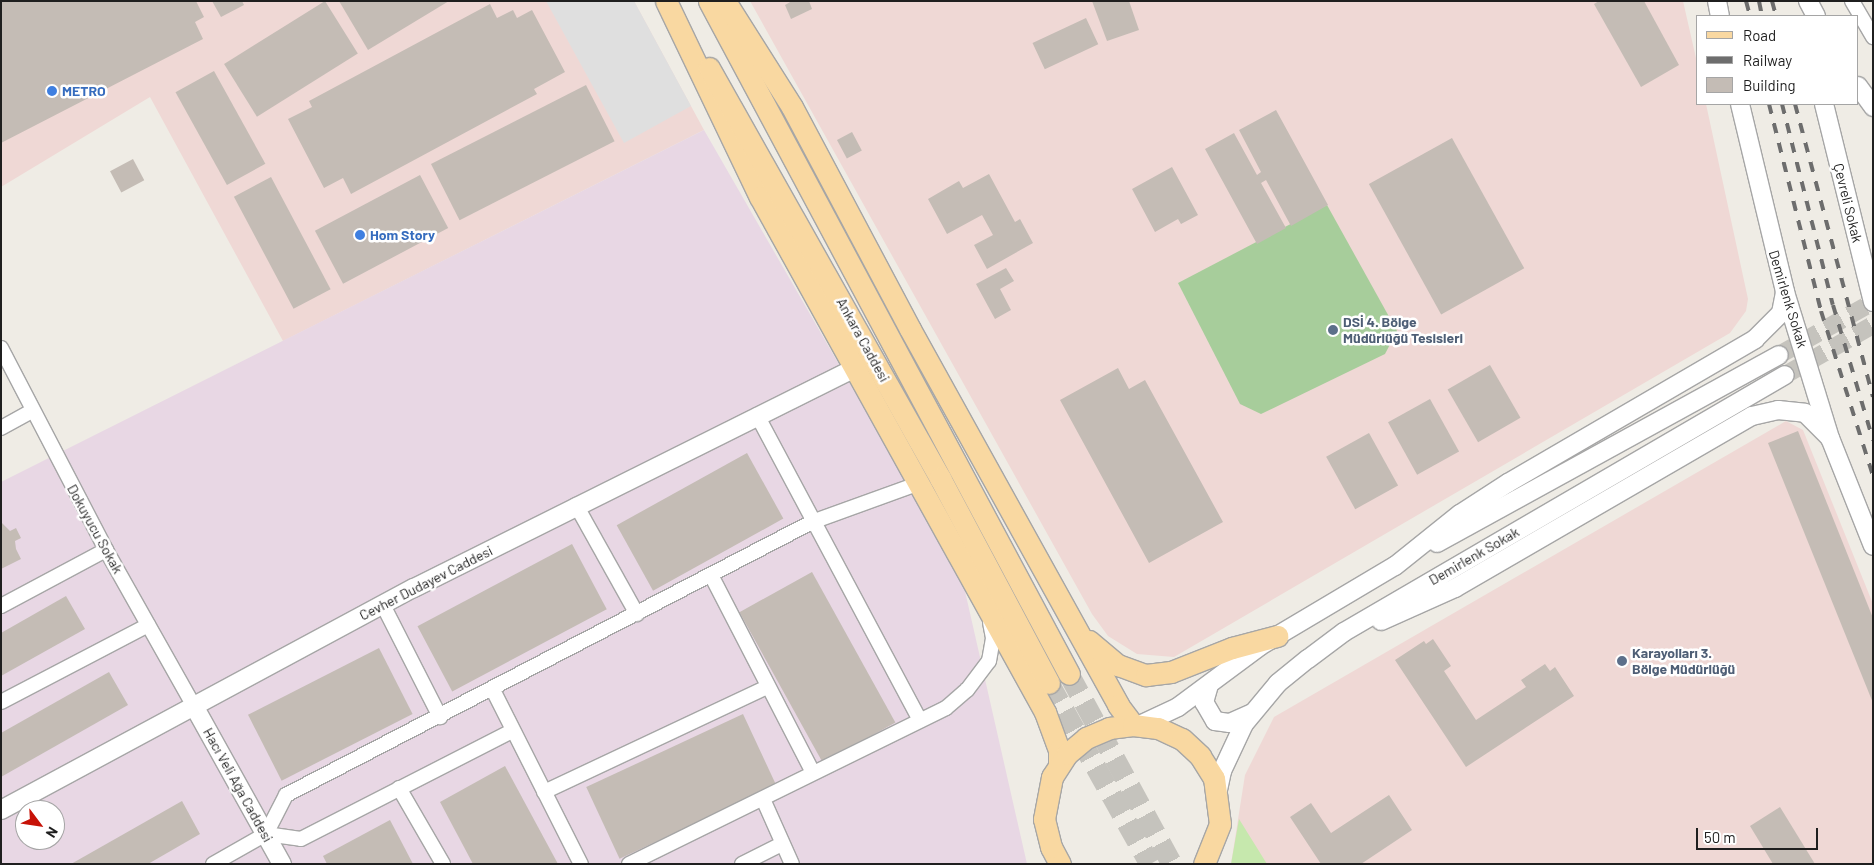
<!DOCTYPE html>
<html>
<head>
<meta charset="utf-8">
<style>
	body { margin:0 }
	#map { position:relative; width:1874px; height:865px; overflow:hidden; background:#efece5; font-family:Barlow,sans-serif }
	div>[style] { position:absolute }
	.commercial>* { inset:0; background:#efd8d5 }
	.industrial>* { inset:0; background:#e8d7e4 }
	.grass>* { inset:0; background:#c6e8ad }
	.forest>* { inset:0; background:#a7cd9b }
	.parking>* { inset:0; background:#dfdfdf }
	.building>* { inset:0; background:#c4bcb5; transform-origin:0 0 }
	.tertiary-tunnel>* { height:18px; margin-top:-9px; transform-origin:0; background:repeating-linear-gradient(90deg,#c5c3bd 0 18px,transparent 0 27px) }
	.primary-tunnel>* { height:21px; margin-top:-10.5px; transform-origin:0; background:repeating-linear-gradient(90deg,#c5c3bd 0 21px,transparent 0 32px) }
	.roads { filter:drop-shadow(1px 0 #a6a6a6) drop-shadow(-1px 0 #a6a6a6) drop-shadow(0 1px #a6a6a6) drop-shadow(0 -1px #a6a6a6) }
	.minor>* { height:14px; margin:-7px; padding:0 7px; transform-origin:7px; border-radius:7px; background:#fff }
	.tertiary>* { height:18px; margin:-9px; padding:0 9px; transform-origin:9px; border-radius:9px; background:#fff }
	.primary>* { height:21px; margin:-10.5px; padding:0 10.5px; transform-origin:10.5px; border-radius:10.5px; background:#f9d8a1 }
	.rail>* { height:4px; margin-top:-2px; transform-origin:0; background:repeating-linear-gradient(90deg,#6d6d6d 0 10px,transparent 0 20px) }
	.dots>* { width:14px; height:14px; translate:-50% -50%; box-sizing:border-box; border:2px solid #fff; border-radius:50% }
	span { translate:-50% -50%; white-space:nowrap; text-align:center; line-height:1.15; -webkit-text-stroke:5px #fff; paint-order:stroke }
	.shop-label { font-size:14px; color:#366cbe; font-weight:700 }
	.left { translate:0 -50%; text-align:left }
	.street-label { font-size:14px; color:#1f1f1f }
	.service-label { font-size:14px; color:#4e5e75; font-weight:700 }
	.frame { position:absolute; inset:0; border:2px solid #1f1f1f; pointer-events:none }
	.legend { position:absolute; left:1696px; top:15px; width:162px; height:90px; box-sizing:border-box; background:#fff; border:1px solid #a5a5a5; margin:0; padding:6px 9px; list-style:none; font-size:15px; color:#1f1f1f }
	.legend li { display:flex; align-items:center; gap:10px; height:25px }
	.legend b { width:25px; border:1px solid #a5a5a5 }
	.north { position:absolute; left:15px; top:800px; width:50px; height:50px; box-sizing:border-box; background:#fff; border:1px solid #a5a5a5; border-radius:50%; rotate:121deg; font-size:14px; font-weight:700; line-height:20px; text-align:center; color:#1f1f1f }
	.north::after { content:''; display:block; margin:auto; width:18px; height:22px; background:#c71207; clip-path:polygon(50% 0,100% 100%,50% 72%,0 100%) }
	.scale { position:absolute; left:1696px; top:828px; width:122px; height:22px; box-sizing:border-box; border:2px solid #1f1f1f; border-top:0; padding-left:6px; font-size:15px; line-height:18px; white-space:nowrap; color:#1f1f1f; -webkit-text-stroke:4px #fff; paint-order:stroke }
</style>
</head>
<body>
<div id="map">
	<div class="commercial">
		<i style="clip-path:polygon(1px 1px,634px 1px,704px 130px,283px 341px,150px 97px,1px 187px)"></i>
		<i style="clip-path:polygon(750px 1px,1683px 1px,1698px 67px,1698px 104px,1706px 104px,1748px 299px,1746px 311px,1730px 333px,1174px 657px,1137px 654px,1108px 636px,1092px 614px)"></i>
		<i style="clip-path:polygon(1786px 421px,1803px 430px,1873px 604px,1873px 864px,1231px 864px,1245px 775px,1274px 717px)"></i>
	</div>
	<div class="industrial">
		<i style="clip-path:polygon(evenodd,704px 130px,962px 578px,1027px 864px,1px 864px,1px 482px,704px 130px,25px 810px,55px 810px,55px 840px,25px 840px,25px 810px)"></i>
	</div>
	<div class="grass">
		<i style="clip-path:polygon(1239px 819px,1267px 864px,1231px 864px)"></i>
	</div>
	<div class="forest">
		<i style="clip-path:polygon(1327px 205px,1397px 331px,1385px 354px,1261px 414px,1240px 404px,1178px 283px)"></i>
	</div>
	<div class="parking">
		<i style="clip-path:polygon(546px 1px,634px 1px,691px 106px,624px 143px)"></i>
	</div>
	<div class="building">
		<i style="clip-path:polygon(1px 1px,196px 1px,204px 17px,195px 22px,203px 39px,1px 143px)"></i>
		<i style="clip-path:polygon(212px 1px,242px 1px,244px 5px,221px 17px)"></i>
		<i style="left:325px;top:1px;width:62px;height:119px;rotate:58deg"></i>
		<i style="clip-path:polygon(339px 1px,449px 1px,368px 50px)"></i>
		<i style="clip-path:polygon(792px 1px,809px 1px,812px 9px,791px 19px,785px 5px)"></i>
		<i style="clip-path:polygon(1092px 1px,1129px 1px,1139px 30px,1107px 41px)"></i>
		<i style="clip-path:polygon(1599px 1px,1644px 1px,1679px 65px,1641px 87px,1594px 4px)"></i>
		<i style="clip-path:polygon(490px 4px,497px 18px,513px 10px,517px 18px,532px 10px,565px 72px,534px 89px,537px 94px,351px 194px,343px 178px,324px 188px,288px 119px,312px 107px,309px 101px)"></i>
		<i style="left:1086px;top:18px;width:29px;height:59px;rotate:65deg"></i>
		<i style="left:214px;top:71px;width:106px;height:44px;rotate:61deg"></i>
		<i style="left:586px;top:85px;width:63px;height:174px;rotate:63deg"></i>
		<i style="clip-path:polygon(1276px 110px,1328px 205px,1291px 226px,1266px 180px,1261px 183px,1286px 228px,1257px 244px,1205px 149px,1234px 133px,1257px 175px,1261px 172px,1239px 130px)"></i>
		<i style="left:852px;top:132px;width:21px;height:17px;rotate:62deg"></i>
		<i style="left:1452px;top:138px;width:149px;height:95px;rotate:61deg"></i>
		<i style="left:133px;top:159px;width:24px;height:26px;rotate:62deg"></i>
		<i style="clip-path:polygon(1172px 167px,1198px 215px,1181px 224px,1178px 219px,1155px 232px,1132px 189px)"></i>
		<i style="clip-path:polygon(989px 174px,1015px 222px,1020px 219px,1033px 243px,987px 269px,974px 245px,993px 235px,982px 215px,947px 234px,928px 199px,959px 181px,963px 188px)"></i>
		<i style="left:420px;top:175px;width:60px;height:119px;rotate:62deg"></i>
		<i style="left:271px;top:177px;width:127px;height:42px;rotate:62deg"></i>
		<i style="clip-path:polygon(1006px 268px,1014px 281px,1000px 289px,1011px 310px,995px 319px,976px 284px)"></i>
		<i style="left:1490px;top:365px;width:61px;height:49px;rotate:60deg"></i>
		<i style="clip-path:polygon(1118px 368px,1129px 389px,1145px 380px,1223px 522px,1149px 563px,1060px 400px)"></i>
		<i style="left:1430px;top:399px;width:60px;height:48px;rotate:61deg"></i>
		<i style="clip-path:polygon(1798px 431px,1873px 618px,1873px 703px,1768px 443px)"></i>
		<i style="left:1369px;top:433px;width:60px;height:49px;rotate:61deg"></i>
		<i style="left:747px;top:453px;width:75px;height:149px;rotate:61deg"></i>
		<i style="clip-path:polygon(1px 522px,10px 531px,16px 528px,21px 538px,15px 541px,16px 549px,21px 559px,1px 569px)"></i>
		<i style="left:572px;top:544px;width:74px;height:175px;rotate:62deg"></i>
		<i style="left:812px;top:572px;width:172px;height:83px;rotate:61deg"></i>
		<i style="clip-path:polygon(66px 596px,85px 629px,1px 676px,1px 633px)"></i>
		<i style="clip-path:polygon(1433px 639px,1451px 666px,1444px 671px,1476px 720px,1526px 687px,1521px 680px,1545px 664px,1550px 671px,1555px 667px,1574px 696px,1466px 767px,1395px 660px,1424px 641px,1426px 644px)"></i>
		<i style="left:379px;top:648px;width:74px;height:147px;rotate:63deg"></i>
		<i style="clip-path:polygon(109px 672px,128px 705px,1px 777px,1px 733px)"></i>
		<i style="left:743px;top:714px;width:79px;height:173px;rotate:65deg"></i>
		<i style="clip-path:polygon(505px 766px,558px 864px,473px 864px,440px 802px)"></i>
		<i style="clip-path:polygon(1389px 795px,1412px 830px,1361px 864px,1321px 864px,1290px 817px,1311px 803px,1331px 833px)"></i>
		<i style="clip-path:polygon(182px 801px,200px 834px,148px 864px,71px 864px)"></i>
		<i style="clip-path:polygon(1780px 807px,1815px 864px,1773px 864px,1750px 826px)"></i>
		<i style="clip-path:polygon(390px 820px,413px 864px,327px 864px,323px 856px)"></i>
	</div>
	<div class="tertiary-tunnel">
		<i style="left:1779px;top:355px;width:108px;rotate:-29.4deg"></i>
		<i style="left:1785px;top:375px;width:101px;rotate:-29.6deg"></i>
	</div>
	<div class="primary-tunnel">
		<i style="left:1069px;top:674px;width:216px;rotate:61.5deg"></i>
		<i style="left:1049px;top:683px;width:207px;rotate:60.8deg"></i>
	</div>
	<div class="roads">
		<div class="minor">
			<i style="left:1852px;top:1px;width:42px;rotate:59.7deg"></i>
			<i style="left:1px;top:348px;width:228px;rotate:62.5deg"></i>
			<i style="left:106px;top:550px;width:179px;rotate:60.6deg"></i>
			<i style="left:757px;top:415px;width:346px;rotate:61.9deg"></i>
			<i style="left:1px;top:428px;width:35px;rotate:-29deg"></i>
			<i style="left:576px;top:505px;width:125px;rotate:60.8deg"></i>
			<i style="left:711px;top:575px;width:220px;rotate:62.7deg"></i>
			<i style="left:383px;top:605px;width:126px;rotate:63deg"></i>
			<i style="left:1px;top:606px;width:119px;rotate:-28.1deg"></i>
			<i style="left:493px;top:690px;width:195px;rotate:63.2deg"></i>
			<i style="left:1px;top:702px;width:166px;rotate:-27.6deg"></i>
			<i style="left:399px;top:788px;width:88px;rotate:59.9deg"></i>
			<i style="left:544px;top:792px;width:246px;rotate:-25.2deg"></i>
			<i style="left:763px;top:799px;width:71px;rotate:66deg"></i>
			<i style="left:266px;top:834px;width:35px;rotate:8deg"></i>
			<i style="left:301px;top:839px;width:237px;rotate:-27.1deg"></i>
			<i style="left:213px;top:864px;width:61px;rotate:-29.5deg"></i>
			<i style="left:266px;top:834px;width:44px;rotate:-62.9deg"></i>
			<i style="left:286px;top:795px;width:593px;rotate:-27.43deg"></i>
			<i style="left:812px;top:522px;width:115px;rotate:-19.9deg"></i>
			<i style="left:629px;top:864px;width:353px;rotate:-26.2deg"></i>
			<i style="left:946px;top:708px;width:28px;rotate:-41deg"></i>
			<i style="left:967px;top:690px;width:36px;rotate:-53deg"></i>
			<i style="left:989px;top:661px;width:23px;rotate:-80deg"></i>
			<i style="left:993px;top:638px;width:15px;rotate:-101deg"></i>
			<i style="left:742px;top:864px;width:45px;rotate:-26.6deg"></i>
		</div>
		<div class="tertiary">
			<i style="left:1717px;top:1px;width:15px;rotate:79deg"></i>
			<i style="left:1808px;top:1px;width:17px;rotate:62deg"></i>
			<i style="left:1858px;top:86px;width:26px;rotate:54deg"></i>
			<i style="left:1740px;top:104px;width:193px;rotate:76.5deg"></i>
			<i style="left:1785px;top:292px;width:153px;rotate:72.9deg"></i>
			<i style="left:1830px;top:438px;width:116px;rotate:68.3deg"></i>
			<i style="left:1824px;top:104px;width:204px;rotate:76.1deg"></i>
			<i style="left:1437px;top:543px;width:390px;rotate:-28.8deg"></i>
			<i style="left:1381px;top:621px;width:81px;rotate:-24deg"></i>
			<i style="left:1455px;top:588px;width:343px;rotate:-30.1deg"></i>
			<i style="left:1752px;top:416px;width:27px;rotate:-13deg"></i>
			<i style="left:1778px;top:410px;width:27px;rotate:6deg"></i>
			<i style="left:1805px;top:413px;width:35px;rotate:45deg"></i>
			<i style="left:1209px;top:685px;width:18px;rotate:106deg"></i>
			<i style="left:1204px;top:702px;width:22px;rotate:60deg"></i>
			<i style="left:1215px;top:721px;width:15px;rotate:8deg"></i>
			<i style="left:1230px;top:723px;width:24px;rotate:-24deg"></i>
			<i style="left:194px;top:706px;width:181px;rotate:60.9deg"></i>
			<i style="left:1140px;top:725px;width:42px;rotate:-25.3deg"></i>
			<i style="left:1178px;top:707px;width:102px;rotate:-36.6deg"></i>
			<i style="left:1260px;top:646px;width:157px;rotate:-30.7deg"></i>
			<i style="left:1395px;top:566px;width:83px;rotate:-38.7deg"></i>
			<i style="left:1460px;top:514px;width:57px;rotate:-32.9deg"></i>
			<i style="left:1508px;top:483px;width:286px;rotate:-30.2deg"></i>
			<i style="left:1755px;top:339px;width:37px;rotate:-45deg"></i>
			<i style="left:1781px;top:313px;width:21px;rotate:-79deg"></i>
			<i style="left:1218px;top:790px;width:19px;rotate:-78deg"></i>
			<i style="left:1222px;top:771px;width:52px;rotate:-64.9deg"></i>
			<i style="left:1244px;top:724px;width:53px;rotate:-50.3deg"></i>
			<i style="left:1278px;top:683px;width:38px;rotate:-39deg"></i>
			<i style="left:1308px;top:659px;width:45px;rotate:-36.9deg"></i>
			<i style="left:1344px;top:632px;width:510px;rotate:-30.23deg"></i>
			<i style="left:1px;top:810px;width:469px;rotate:-28.3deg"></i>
			<i style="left:414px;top:588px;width:494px;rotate:-26.5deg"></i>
		</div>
		<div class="primary">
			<i style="left:666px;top:1px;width:217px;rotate:64.4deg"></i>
			<i style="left:760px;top:197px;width:589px;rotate:61.04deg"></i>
			<i style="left:1045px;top:712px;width:40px;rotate:69.8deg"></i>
			<i style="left:1059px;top:750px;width:14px;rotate:90deg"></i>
			<i style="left:709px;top:1px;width:763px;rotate:61.86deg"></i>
			<i style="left:725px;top:1px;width:125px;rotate:57.7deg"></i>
			<i style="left:792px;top:107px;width:251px;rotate:62deg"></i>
			<i style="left:910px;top:329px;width:430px;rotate:61deg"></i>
			<i style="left:1118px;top:705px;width:25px;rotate:53deg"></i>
			<i style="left:709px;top:68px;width:471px;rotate:60.6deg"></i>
			<i style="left:940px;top:478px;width:232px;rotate:62deg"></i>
			<i style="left:1089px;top:641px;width:38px;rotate:40deg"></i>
			<i style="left:1118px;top:665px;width:30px;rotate:20deg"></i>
			<i style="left:1146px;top:675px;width:25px;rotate:-7deg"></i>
			<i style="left:1171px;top:672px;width:66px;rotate:-21.5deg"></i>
			<i style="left:1232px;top:648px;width:47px;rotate:-14.9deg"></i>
			<i style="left:1060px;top:864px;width:19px;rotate:-118deg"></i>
			<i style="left:1051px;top:847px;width:29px;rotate:-104deg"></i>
			<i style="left:1044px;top:819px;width:43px;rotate:-79.2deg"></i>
			<i style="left:1052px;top:777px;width:27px;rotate:-57deg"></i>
			<i style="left:1067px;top:754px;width:25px;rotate:-40deg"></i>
			<i style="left:1086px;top:738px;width:25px;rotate:-23deg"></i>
			<i style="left:1109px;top:728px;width:24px;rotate:-7deg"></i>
			<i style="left:1133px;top:725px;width:25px;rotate:7deg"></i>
			<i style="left:1158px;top:728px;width:26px;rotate:25deg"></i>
			<i style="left:1182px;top:739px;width:25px;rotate:43deg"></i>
			<i style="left:1200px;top:756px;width:26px;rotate:58deg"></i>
			<i style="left:1214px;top:778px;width:46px;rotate:82.6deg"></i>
			<i style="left:1220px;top:824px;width:43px;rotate:111.8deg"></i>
		</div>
	</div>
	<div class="rail">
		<i style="left:1746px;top:1px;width:16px;rotate:75deg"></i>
		<i style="left:1759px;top:1px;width:15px;rotate:79deg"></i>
		<i style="left:1772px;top:1px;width:16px;rotate:75deg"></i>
		<i style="left:1769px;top:104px;width:213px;rotate:75.9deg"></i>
		<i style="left:1821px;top:311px;width:173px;rotate:72.5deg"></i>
		<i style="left:1782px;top:104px;width:207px;rotate:75.8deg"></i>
		<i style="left:1833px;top:305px;width:141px;rotate:73.5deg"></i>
		<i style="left:1795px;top:104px;width:303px;rotate:75.1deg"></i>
	</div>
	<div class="dots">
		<i style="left:52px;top:91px;background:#3f7fe0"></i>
		<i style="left:360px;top:235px;background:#3f7fe0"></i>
		<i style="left:1333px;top:330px;background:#5c6f8a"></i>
		<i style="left:1622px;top:661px;background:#5c6f8a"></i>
	</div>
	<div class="shop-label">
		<span class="left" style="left:62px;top:91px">METRO</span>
		<span class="left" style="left:370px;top:235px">Hom Story</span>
	</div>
	<div class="street-label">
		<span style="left:1848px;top:203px;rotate:76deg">Çevreli Sokak</span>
		<span style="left:1788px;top:299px;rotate:73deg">Demirlenk Sokak</span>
		<span style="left:863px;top:340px;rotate:61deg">Ankara Caddesi</span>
		<span style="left:95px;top:529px;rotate:61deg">Dokuyucu Sokak</span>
		<span style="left:1474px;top:556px;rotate:-30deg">Demirlenk Sokak</span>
		<span style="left:426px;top:583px;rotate:-27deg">Cevher Dudayev Caddesi</span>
		<span style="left:238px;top:785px;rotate:61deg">Hacı Veli Ağa Caddesi</span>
	</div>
	<div class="service-label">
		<span class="left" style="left:1343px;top:330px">DSİ 4. Bölge<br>Müdürlüğü Tesisleri</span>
		<span class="left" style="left:1632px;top:661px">Karayolları 3.<br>Bölge Müdürlüğü</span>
	</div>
	<div class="frame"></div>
	<ul class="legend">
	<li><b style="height:6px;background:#f9d8a1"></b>Road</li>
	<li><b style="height:6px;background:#6d6d6d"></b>Railway</li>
	<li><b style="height:14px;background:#c4bcb5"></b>Building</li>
	</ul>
	<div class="north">N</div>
	<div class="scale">50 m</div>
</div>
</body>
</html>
